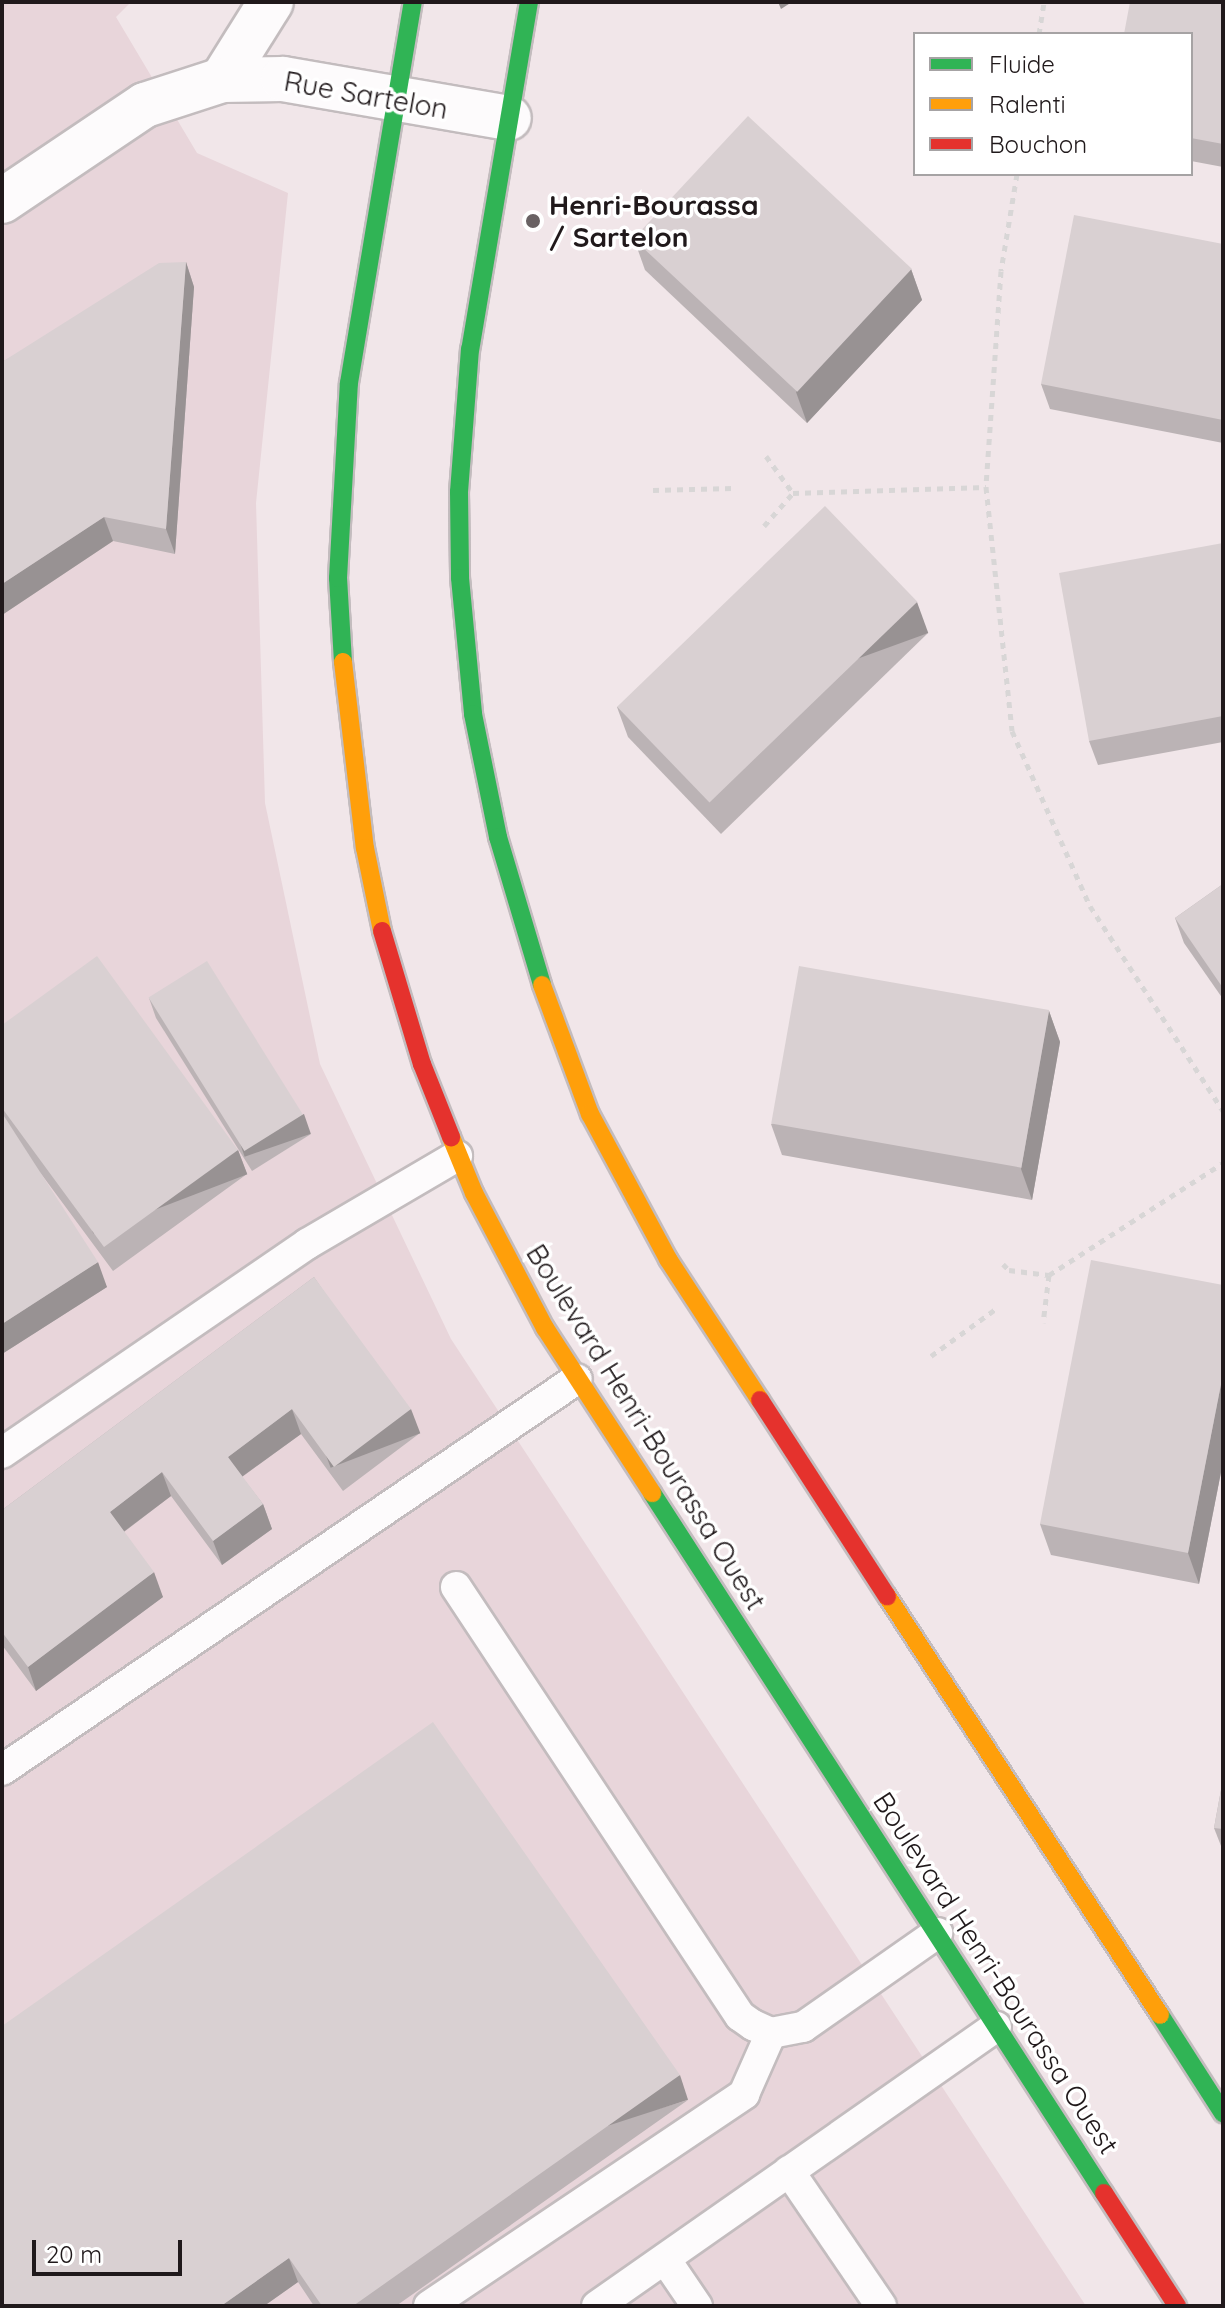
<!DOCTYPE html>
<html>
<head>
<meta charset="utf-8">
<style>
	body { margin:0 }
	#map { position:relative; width:1225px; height:2308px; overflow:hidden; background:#f1e6e9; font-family:Quicksand,sans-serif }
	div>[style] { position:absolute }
	.built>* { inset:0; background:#e8d5da }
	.path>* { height:5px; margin-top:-2.5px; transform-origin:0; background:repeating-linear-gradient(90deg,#d8d6d6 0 6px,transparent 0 12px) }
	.roads { filter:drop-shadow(2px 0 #c3bcbe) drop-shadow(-2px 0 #c3bcbe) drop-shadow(0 2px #c3bcbe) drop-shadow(0 -2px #c3bcbe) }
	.lane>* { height:30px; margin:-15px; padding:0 15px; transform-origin:15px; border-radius:15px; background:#fdfbfc }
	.street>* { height:44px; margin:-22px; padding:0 22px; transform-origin:22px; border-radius:22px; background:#fdfbfc }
	.fast>* { height:18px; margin:-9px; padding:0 9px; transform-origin:9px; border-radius:9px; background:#30b455 }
	.slow>* { height:18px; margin:-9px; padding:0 9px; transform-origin:9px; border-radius:9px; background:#ff9f0a }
	.jam>* { height:18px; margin:-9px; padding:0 9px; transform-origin:9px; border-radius:9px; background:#e5322d }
	.wall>* { inset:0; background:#bbb3b5 }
	.shaded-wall>* { inset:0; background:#989293; transform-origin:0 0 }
	.building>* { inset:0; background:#d9d0d2; transform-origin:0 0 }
	.dots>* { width:22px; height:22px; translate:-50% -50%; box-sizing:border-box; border:4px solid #fff; border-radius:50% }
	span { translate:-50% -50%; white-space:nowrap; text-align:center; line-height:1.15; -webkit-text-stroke:7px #fff; paint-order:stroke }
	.street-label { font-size:28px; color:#20191b }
	.poi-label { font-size:28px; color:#20191b; font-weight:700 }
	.left { translate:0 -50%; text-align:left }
	.frame { position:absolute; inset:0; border:4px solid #20191b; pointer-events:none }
	.legend { position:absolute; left:913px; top:32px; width:280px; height:144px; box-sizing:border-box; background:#fff; border:2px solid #a6a3a4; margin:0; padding:10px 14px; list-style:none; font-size:24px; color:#20191b }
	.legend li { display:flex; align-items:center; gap:16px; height:40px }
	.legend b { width:40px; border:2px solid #a6a3a4 }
	.scale { position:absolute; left:32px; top:2240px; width:150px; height:36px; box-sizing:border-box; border:4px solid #20191b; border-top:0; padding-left:10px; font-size:24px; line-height:28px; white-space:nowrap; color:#20191b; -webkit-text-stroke:6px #fff; paint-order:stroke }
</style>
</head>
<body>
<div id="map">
	<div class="built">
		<i style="clip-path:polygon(2px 2px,131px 2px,116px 17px,197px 153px,288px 193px,256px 503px,265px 803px,320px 1064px,451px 1339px,1086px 2306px,2px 2306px)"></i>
	</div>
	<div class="path">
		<i style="left:1039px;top:34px;width:32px;rotate:-81deg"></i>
		<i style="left:1017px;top:174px;width:98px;rotate:99.4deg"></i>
		<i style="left:1001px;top:271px;width:217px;rotate:94deg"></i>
		<i style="left:986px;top:487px;width:245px;rotate:83.9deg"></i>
		<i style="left:1012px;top:731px;width:192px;rotate:66deg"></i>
		<i style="left:1090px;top:906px;width:244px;rotate:57deg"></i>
		<i style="left:766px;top:456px;width:46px;rotate:53.9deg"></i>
		<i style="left:653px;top:490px;width:80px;rotate:-1.4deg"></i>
		<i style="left:764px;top:526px;width:44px;rotate:-48.7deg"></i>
		<i style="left:793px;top:493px;width:193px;rotate:-1.8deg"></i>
		<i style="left:1003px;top:1264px;width:8px;rotate:45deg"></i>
		<i style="left:1009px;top:1270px;width:40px;rotate:7.1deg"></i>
		<i style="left:1049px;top:1275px;width:48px;rotate:97.1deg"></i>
		<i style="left:1049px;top:1275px;width:207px;rotate:-32.8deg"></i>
		<i style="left:931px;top:1356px;width:82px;rotate:-36deg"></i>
	</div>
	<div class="roads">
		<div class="lane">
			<i style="left:2px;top:1453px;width:370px;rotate:-34.4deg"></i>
			<i style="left:307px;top:1244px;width:174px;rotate:-30.4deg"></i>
			<i style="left:456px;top:1587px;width:514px;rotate:56.5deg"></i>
			<i style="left:740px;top:2016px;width:16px;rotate:35deg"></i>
			<i style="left:753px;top:2025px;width:20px;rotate:24deg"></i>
			<i style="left:771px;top:2033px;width:33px;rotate:-11deg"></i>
			<i style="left:803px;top:2027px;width:164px;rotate:-35deg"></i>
			<i style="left:2px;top:1770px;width:695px;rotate:-34.22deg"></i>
			<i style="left:789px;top:2171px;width:163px;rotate:55.7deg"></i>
			<i style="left:665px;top:2259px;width:57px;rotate:55.8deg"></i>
			<i style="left:429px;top:2306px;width:380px;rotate:-33.9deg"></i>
			<i style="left:744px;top:2094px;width:67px;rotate:-66.1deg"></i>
			<i style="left:597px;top:2306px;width:487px;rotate:-35deg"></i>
		</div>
		<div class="street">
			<i style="left:222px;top:80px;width:92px;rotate:-57.9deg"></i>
			<i style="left:2px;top:201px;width:172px;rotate:-33.9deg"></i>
			<i style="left:145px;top:105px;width:81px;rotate:-18deg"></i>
			<i style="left:222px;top:80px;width:61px;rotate:-0.9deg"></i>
			<i style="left:283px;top:79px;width:229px;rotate:9.8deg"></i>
		</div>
		<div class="fast">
			<i style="left:529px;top:2px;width:352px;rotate:99.6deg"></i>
			<i style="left:470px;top:349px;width:143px;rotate:94.4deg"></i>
			<i style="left:459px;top:492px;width:86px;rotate:89.3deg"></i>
			<i style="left:460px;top:578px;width:137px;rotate:84.5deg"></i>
			<i style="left:473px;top:714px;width:126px;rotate:78.5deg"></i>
			<i style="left:498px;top:837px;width:154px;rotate:73.4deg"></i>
			<i style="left:343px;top:662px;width:84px;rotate:-93.4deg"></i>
			<i style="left:338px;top:578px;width:195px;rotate:-86.8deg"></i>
			<i style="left:349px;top:383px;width:386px;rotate:-80.5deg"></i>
			<i style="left:652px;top:1493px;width:833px;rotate:57.15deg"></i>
			<i style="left:1160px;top:2015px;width:117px;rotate:57.3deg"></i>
		</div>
		<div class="slow">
			<i style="left:343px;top:662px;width:187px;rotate:83.3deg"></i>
			<i style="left:365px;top:848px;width:85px;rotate:78.4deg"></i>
			<i style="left:542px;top:985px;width:138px;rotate:69.6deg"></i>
			<i style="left:590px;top:1114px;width:165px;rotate:61.7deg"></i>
			<i style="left:668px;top:1259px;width:168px;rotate:56.9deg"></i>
			<i style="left:451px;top:1137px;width:61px;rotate:67.7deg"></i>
			<i style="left:474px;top:1193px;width:153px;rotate:62.3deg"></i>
			<i style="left:545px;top:1328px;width:197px;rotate:57deg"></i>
			<i style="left:887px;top:1596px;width:500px;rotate:56.91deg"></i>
		</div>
		<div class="jam">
			<i style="left:382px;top:931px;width:139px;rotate:73.3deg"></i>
			<i style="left:422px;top:1064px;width:79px;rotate:68.3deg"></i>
			<i style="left:760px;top:1400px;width:234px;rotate:57.1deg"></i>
			<i style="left:1104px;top:2193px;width:135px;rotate:57.1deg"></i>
		</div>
	</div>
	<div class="wall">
		<i style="clip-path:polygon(1223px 2px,1223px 167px,1191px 161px,1191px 34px)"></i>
		<i style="clip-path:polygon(634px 239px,911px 269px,922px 300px,807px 423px,645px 270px)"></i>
		<i style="clip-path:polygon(1223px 244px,1223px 443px,1050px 409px,1041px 384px)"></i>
		<i style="clip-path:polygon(186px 262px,194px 287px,175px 554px,113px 541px,2px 615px,2px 362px)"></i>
		<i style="clip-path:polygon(1223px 543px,1223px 742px,1098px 765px,1089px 741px)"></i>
		<i style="clip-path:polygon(928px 633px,721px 834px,628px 737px,617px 707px)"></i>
		<i style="clip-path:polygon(1223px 884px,1223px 999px,1184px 943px,1175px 918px)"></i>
		<i style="clip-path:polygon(149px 998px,311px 1134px,252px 1171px,156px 1018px)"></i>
		<i style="clip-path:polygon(1049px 1011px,1060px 1042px,1032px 1200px,782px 1155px,771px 1124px)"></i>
		<i style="clip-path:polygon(2px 1025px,238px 1150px,247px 1174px,113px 1271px,39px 1171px,107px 1287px,2px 1354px)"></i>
		<i style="clip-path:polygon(314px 1277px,420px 1433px,343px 1491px,301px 1434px,242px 1477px,263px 1504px,272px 1529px,222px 1565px,171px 1496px,124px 1532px,163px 1597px,36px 1691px,2px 1645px,2px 1510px)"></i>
		<i style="clip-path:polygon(1223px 1285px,1223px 1462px,1199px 1584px,1051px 1555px,1040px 1524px)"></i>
		<i style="clip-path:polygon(1223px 1779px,1223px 1851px,1214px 1828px)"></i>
		<i style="clip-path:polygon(688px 2100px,396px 2306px,314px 2306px,298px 2282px,264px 2306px,2px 2306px)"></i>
	</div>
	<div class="shaded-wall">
		<i style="clip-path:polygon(778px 2px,792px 2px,781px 9px)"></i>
		<i style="clip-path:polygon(186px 262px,194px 287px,175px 554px,166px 529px)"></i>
		<i style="clip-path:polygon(911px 269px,922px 300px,807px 423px,796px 392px)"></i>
		<i style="clip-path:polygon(104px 517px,113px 541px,2px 615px,2px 584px)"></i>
		<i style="left:917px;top:602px;width:33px;height:289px;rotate:70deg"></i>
		<i style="clip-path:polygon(1049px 1011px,1060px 1042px,1032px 1200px,1021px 1169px)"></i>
		<i style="left:304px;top:1114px;width:21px;height:70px;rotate:71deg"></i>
		<i style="left:238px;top:1150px;width:26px;height:165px;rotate:69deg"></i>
		<i style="clip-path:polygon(98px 1262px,107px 1287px,2px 1354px,2px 1324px)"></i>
		<i style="clip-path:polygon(1223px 1374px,1223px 1462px,1199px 1584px,1188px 1553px)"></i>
		<i style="clip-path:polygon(292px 1409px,301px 1434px,236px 1481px,228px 1457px)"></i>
		<i style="left:411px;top:1409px;width:26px;height:96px;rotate:69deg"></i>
		<i style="clip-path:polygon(162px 1472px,171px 1496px,118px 1536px,110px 1512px)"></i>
		<i style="clip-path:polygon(263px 1504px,272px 1529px,222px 1565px,213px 1541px)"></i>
		<i style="clip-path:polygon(154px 1572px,163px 1597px,36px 1691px,28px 1667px)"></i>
		<i style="left:680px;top:2075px;width:26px;height:400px;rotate:72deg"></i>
		<i style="clip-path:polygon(289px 2258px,298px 2282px,264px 2306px,221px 2306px)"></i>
	</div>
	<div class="building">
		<i style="clip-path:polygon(1130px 2px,1223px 2px,1223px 144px,1191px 138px,1191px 34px,1124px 34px)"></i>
		<i style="left:748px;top:116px;width:224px;height:168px;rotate:43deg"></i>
		<i style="clip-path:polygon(1074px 215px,1223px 244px,1223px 420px,1041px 384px)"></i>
		<i style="clip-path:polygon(186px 262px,166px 529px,104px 517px,2px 584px,2px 362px,159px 263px)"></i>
		<i style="left:825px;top:506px;width:133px;height:289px;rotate:46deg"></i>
		<i style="clip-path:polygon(1223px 543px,1223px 716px,1089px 741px,1059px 573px)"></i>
		<i style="clip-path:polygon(1223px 884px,1223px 988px,1175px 918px)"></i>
		<i style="clip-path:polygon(97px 956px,238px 1150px,104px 1247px,2px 1108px,2px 1025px)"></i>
		<i style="left:207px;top:961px;width:181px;height:69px;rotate:58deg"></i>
		<i style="left:799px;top:966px;width:254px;height:160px;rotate:10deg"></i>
		<i style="clip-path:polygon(2px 1113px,98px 1262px,2px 1324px)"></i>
		<i style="clip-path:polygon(1091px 1260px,1223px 1285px,1223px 1374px,1188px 1553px,1040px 1524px)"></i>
		<i style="clip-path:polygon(314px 1277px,411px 1409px,334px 1467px,292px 1409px,228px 1457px,263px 1504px,213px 1541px,162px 1472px,110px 1512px,154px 1572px,28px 1667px,2px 1632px,2px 1510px)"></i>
		<i style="clip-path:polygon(433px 1722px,680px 2075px,353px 2306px,322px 2306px,289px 2258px,221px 2306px,2px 2306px,2px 2026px)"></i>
		<i style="clip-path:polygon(1223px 1779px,1223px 1829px,1214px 1828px)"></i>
	</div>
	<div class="dots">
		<i style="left:533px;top:221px;background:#696163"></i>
	</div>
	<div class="street-label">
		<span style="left:366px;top:95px;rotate:10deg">Rue Sartelon</span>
		<span style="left:646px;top:1427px;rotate:58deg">Boulevard Henri-Bourassa Ouest</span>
		<span style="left:996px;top:1973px;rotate:57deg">Boulevard Henri-Bourassa Ouest</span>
	</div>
	<div class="poi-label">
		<span class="left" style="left:549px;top:221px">Henri-Bourassa<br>/ Sartelon</span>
	</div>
	<div class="frame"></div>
	<ul class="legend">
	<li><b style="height:10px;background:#30b455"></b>Fluide</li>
	<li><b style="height:10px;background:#ff9f0a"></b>Ralenti</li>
	<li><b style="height:10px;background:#e5322d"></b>Bouchon</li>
	</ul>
	<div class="scale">20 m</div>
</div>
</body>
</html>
